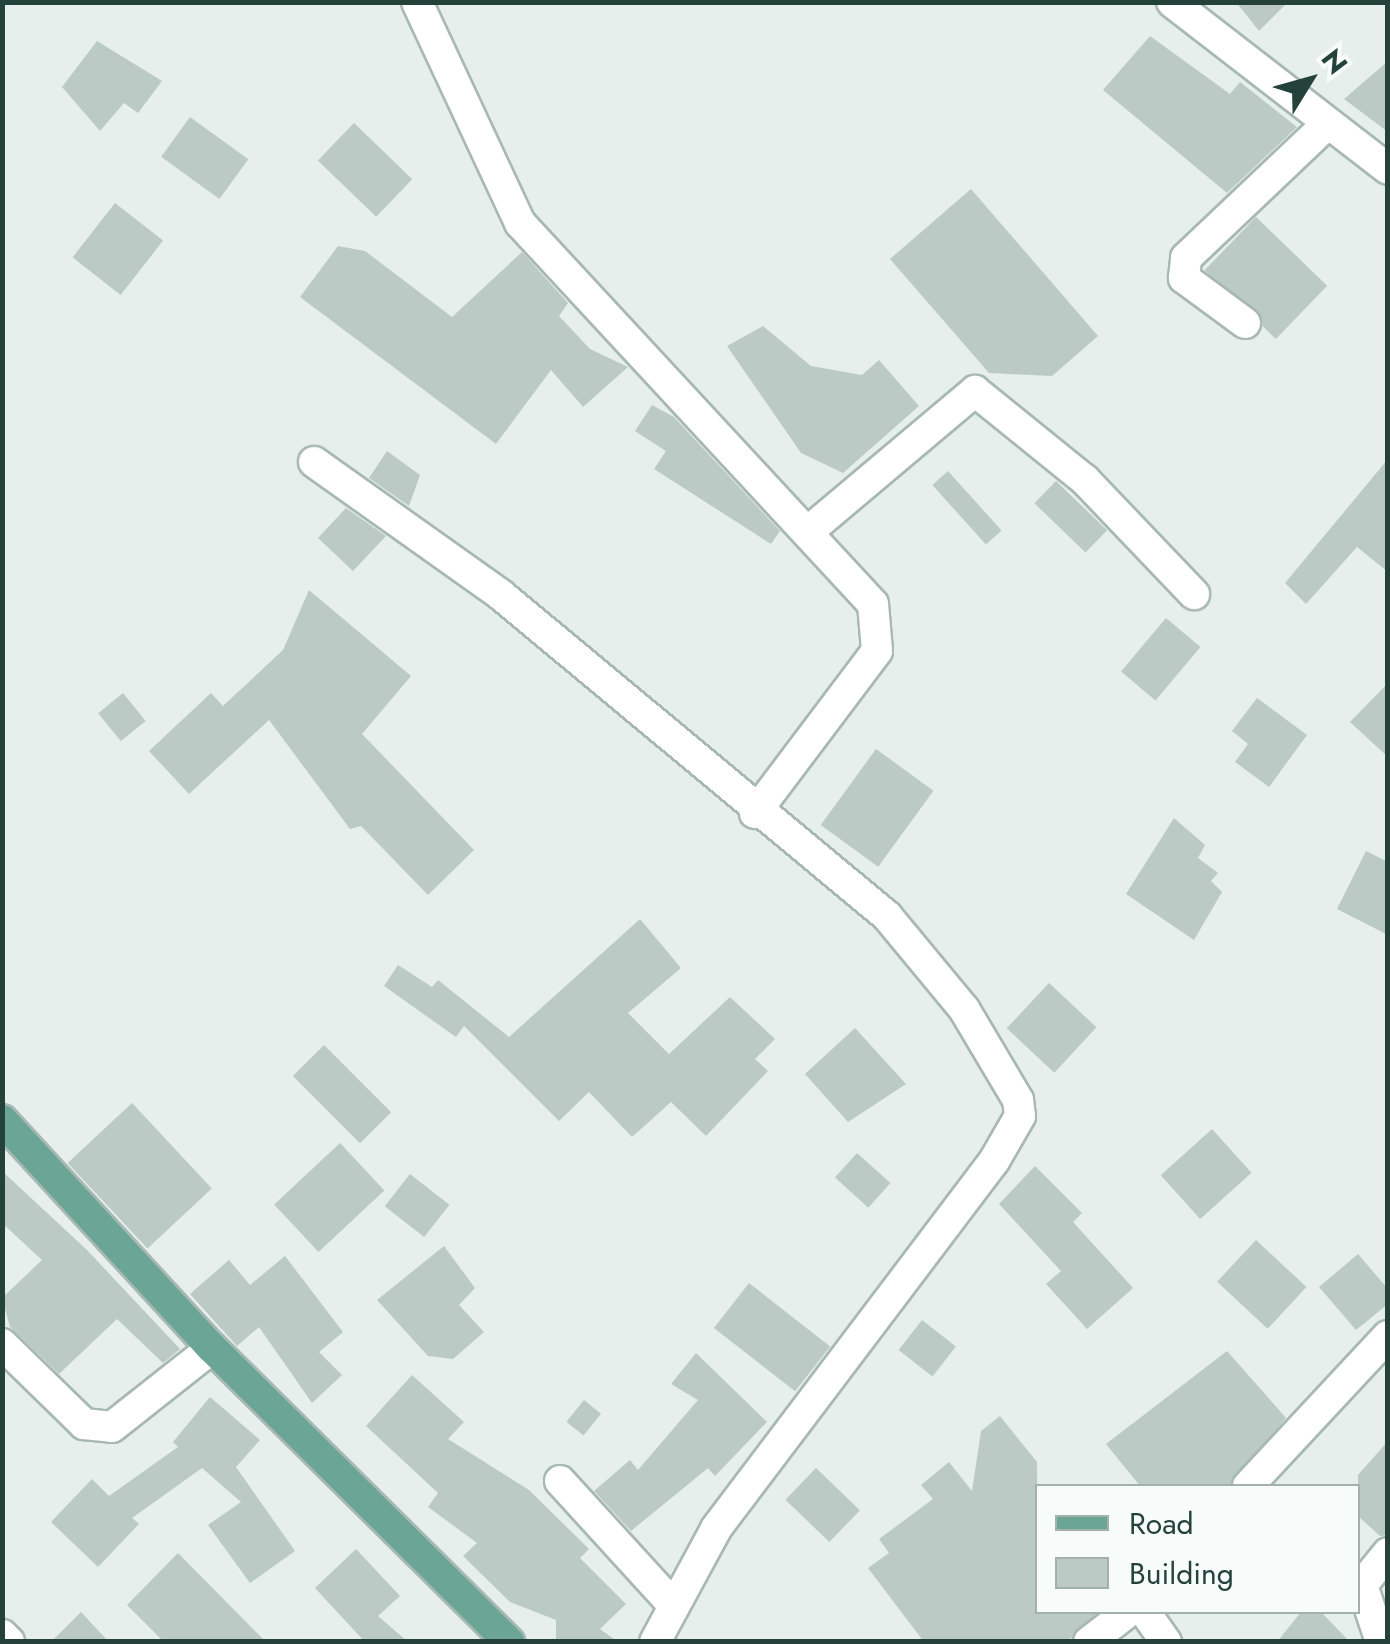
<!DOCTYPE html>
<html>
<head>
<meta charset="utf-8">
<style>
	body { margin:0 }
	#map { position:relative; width:1390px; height:1644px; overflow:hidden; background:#e6efeb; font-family:Jost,sans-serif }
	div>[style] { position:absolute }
	.building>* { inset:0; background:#bbcac4; transform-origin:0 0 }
	.roads { filter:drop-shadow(2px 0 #a8b8b2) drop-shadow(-2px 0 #a8b8b2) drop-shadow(0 2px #a8b8b2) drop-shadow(0 -2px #a8b8b2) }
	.street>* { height:30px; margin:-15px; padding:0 15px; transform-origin:15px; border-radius:15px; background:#fff }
	.secondary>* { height:30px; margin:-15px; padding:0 15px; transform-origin:15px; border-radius:15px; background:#fff }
	.primary>* { height:30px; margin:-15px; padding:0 15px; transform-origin:15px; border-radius:15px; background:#6aa596 }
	span { translate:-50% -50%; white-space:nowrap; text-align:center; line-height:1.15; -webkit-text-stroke:10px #f7fbf9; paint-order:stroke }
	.frame { position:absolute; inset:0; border:5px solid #24423a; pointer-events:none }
	.legend { position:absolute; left:1035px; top:1484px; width:325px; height:130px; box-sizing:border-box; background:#f7fbf9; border:2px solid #a3b1ad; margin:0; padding:12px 18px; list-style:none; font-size:30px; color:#24423a }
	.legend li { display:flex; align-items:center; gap:20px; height:50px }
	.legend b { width:50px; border:2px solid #a3b1ad }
	.north { position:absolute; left:1260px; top:30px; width:100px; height:100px; -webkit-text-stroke:8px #f7fbf9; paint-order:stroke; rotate:53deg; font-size:28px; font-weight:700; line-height:40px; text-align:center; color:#24423a }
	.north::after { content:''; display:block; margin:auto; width:35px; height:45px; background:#24423a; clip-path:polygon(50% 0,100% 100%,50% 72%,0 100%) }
</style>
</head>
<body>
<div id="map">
	<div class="building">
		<i style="clip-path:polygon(1236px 2px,1288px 2px,1259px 31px)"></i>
		<i style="clip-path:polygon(1150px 36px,1230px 94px,1240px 82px,1297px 127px,1227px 193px,1103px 90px)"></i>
		<i style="clip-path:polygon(97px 41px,162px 81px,138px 113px,124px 103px,100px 131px,62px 87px)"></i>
		<i style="clip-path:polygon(1388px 61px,1388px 132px,1344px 99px)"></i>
		<i style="left:190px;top:117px;width:72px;height:49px;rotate:36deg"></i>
		<i style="left:354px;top:123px;width:81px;height:52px;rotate:44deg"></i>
		<i style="clip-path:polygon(971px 189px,1098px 336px,1052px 376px,989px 373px,890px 259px)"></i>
		<i style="left:115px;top:203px;width:61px;height:69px;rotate:38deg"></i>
		<i style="left:1256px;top:217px;width:99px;height:74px;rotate:44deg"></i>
		<i style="clip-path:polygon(338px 246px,365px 251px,452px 317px,522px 252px,568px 303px,559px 316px,590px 349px,628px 367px,583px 407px,551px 370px,496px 444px,300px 297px)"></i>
		<i style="clip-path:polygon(763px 326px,811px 366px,862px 375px,879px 360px,919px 406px,843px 473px,801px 453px,727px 346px)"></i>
		<i style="clip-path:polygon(652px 405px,674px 417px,780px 531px,771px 544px,654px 469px,666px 451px,635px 431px)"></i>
		<i style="clip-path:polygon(387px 451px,420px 475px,409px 506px,369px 478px)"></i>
		<i style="clip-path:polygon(1388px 459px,1388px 572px,1357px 547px,1306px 604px,1285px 583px)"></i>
		<i style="left:948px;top:471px;width:80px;height:21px;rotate:48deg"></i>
		<i style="left:1056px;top:481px;width:71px;height:31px;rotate:44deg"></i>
		<i style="clip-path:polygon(346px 508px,386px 536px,353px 571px,318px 538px)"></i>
		<i style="clip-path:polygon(309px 590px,411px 676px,362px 734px,474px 850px,428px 895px,361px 826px,350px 829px,269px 720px,189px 794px,149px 751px,211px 693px,223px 706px,283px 650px)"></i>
		<i style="left:1166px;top:618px;width:45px;height:70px;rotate:40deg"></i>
		<i style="clip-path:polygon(1388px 683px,1388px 757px,1350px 722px)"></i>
		<i style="left:123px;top:693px;width:36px;height:32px;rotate:51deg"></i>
		<i style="clip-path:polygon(1257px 698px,1307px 735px,1269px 787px,1235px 762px,1248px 744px,1232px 731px)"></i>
		<i style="left:876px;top:749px;width:71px;height:94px;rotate:36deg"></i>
		<i style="clip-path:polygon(1174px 818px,1205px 845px,1198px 858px,1218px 873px,1211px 881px,1222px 892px,1194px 940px,1126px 894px)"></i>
		<i style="clip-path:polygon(1366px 851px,1388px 862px,1388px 935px,1337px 909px)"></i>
		<i style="clip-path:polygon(640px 919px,681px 968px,628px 1013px,669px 1054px,730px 997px,775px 1039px,755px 1059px,768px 1071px,706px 1136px,671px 1102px,632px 1137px,589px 1092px,559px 1121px,464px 1026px,456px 1037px,384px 986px,398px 965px,432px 987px,438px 980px,509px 1037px)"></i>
		<i style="left:1049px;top:983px;width:65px;height:62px;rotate:43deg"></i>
		<i style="clip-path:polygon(855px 1028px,906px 1084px,848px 1122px,805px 1074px)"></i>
		<i style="left:324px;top:1045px;width:95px;height:44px;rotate:45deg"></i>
		<i style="left:132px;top:1103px;width:117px;height:88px;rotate:47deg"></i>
		<i style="left:1212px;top:1129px;width:59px;height:69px;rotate:48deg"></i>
		<i style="left:340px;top:1143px;width:65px;height:90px;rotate:47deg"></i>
		<i style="left:857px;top:1153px;width:45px;height:33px;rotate:42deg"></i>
		<i style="clip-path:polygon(1035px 1166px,1082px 1213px,1073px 1222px,1133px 1288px,1087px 1329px,1046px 1284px,1061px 1271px,999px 1204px)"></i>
		<i style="clip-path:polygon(2px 1171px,87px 1250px,180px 1349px,163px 1363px,117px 1319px,59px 1374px,10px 1327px,2px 1298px,42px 1260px,2px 1223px)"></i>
		<i style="left:410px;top:1174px;width:50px;height:41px;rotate:38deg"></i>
		<i style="left:1256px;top:1240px;width:69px;height:57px;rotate:43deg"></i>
		<i style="clip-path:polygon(444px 1246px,475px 1288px,459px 1305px,484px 1332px,453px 1359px,428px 1356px,377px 1300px)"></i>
		<i style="clip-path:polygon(1358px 1254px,1388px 1289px,1388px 1304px,1356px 1330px,1319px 1287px)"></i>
		<i style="clip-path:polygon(285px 1256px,343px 1332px,319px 1352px,342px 1375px,312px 1403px,259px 1327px,237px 1346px,190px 1294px,229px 1260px,250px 1285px)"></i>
		<i style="left:749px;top:1283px;width:103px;height:57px;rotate:38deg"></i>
		<i style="left:922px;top:1320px;width:43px;height:38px;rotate:38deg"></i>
		<i style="clip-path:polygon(1227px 1351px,1286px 1418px,1230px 1486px,1140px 1486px,1106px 1444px)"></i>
		<i style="clip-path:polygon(696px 1353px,767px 1422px,715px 1476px,708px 1468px,631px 1531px,594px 1491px,630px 1460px,638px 1470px,698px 1400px,671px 1384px)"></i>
		<i style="clip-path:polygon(412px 1375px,464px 1422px,448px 1439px,529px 1490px,589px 1549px,580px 1558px,626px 1604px,600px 1629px,618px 1642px,556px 1642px,556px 1620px,510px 1602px,463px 1556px,477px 1543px,428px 1507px,438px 1493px,366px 1426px)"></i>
		<i style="clip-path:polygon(210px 1397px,260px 1440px,236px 1467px,295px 1551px,250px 1583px,208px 1525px,241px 1502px,202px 1468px,132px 1518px,139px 1524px,98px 1567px,51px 1522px,92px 1479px,109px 1496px,178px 1447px,173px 1442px)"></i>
		<i style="left:584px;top:1400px;width:22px;height:28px;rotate:39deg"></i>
		<i style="clip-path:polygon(1000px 1416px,1037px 1462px,1038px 1612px,1098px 1612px,1067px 1642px,924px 1642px,868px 1568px,889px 1553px,879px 1539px,933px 1499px,921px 1485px,949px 1462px,972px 1491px,981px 1431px)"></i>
		<i style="clip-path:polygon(1388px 1441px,1388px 1535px,1380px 1536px,1358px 1516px,1358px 1475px)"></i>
		<i style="left:816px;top:1468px;width:61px;height:44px;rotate:44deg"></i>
		<i style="clip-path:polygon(356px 1549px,400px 1596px,378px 1616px,408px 1642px,365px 1642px,315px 1588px)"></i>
		<i style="clip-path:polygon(178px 1553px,266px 1642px,164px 1642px,127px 1605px)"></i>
		<i style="clip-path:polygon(81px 1612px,109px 1642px,51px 1642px)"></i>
		<i style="clip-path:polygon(1301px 1612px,1321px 1612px,1350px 1642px,1277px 1642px)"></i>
	</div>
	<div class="roads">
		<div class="street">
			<i style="left:417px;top:2px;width:244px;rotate:65deg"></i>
			<i style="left:520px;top:223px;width:519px;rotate:47.18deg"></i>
			<i style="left:873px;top:604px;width:47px;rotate:85.1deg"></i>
			<i style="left:877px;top:651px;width:203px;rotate:127deg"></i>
			<i style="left:1172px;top:2px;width:273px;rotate:37.7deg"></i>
			<i style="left:1245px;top:323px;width:76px;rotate:-143.6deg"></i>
			<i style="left:1184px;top:278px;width:20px;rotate:-84deg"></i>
			<i style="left:1186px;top:258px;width:192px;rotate:-43.5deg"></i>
			<i style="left:314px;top:462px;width:229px;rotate:35.4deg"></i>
			<i style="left:501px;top:595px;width:502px;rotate:39.75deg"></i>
			<i style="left:887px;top:916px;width:121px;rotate:50.4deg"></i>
			<i style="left:964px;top:1009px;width:106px;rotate:59.3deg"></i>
			<i style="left:1018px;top:1100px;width:16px;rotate:83deg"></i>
			<i style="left:1020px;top:1116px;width:52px;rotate:120deg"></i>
			<i style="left:994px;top:1161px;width:461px;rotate:127.1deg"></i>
			<i style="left:716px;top:1529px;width:128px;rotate:118.4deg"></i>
			<i style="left:810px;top:530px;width:216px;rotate:-40.1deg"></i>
			<i style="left:975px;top:391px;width:141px;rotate:39deg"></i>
			<i style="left:1085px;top:480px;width:158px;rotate:46.3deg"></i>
			<i style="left:2px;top:1344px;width:115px;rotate:44.3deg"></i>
			<i style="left:84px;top:1424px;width:28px;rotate:6deg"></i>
			<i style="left:112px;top:1427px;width:127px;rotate:-38.3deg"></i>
			<i style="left:560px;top:1481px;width:169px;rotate:47.6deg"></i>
			<i style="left:1145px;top:1612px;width:37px;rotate:55deg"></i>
			<i style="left:2px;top:1635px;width:10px;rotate:45deg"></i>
			<i style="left:1381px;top:1642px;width:60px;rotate:-108.4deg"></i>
			<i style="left:1362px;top:1585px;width:41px;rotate:-50.9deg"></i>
		</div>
		<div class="secondary">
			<i style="left:1248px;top:1486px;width:205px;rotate:-47deg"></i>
			<i style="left:1089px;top:1642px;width:49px;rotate:-37.6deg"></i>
		</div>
		<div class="primary">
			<i style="left:2px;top:1120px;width:310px;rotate:47.4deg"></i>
			<i style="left:212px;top:1348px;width:418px;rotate:44.7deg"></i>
		</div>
	</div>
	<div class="frame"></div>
	<ul class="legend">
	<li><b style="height:12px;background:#6aa596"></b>Road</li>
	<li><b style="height:28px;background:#bbcac4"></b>Building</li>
	</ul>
	<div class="north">N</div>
</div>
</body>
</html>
